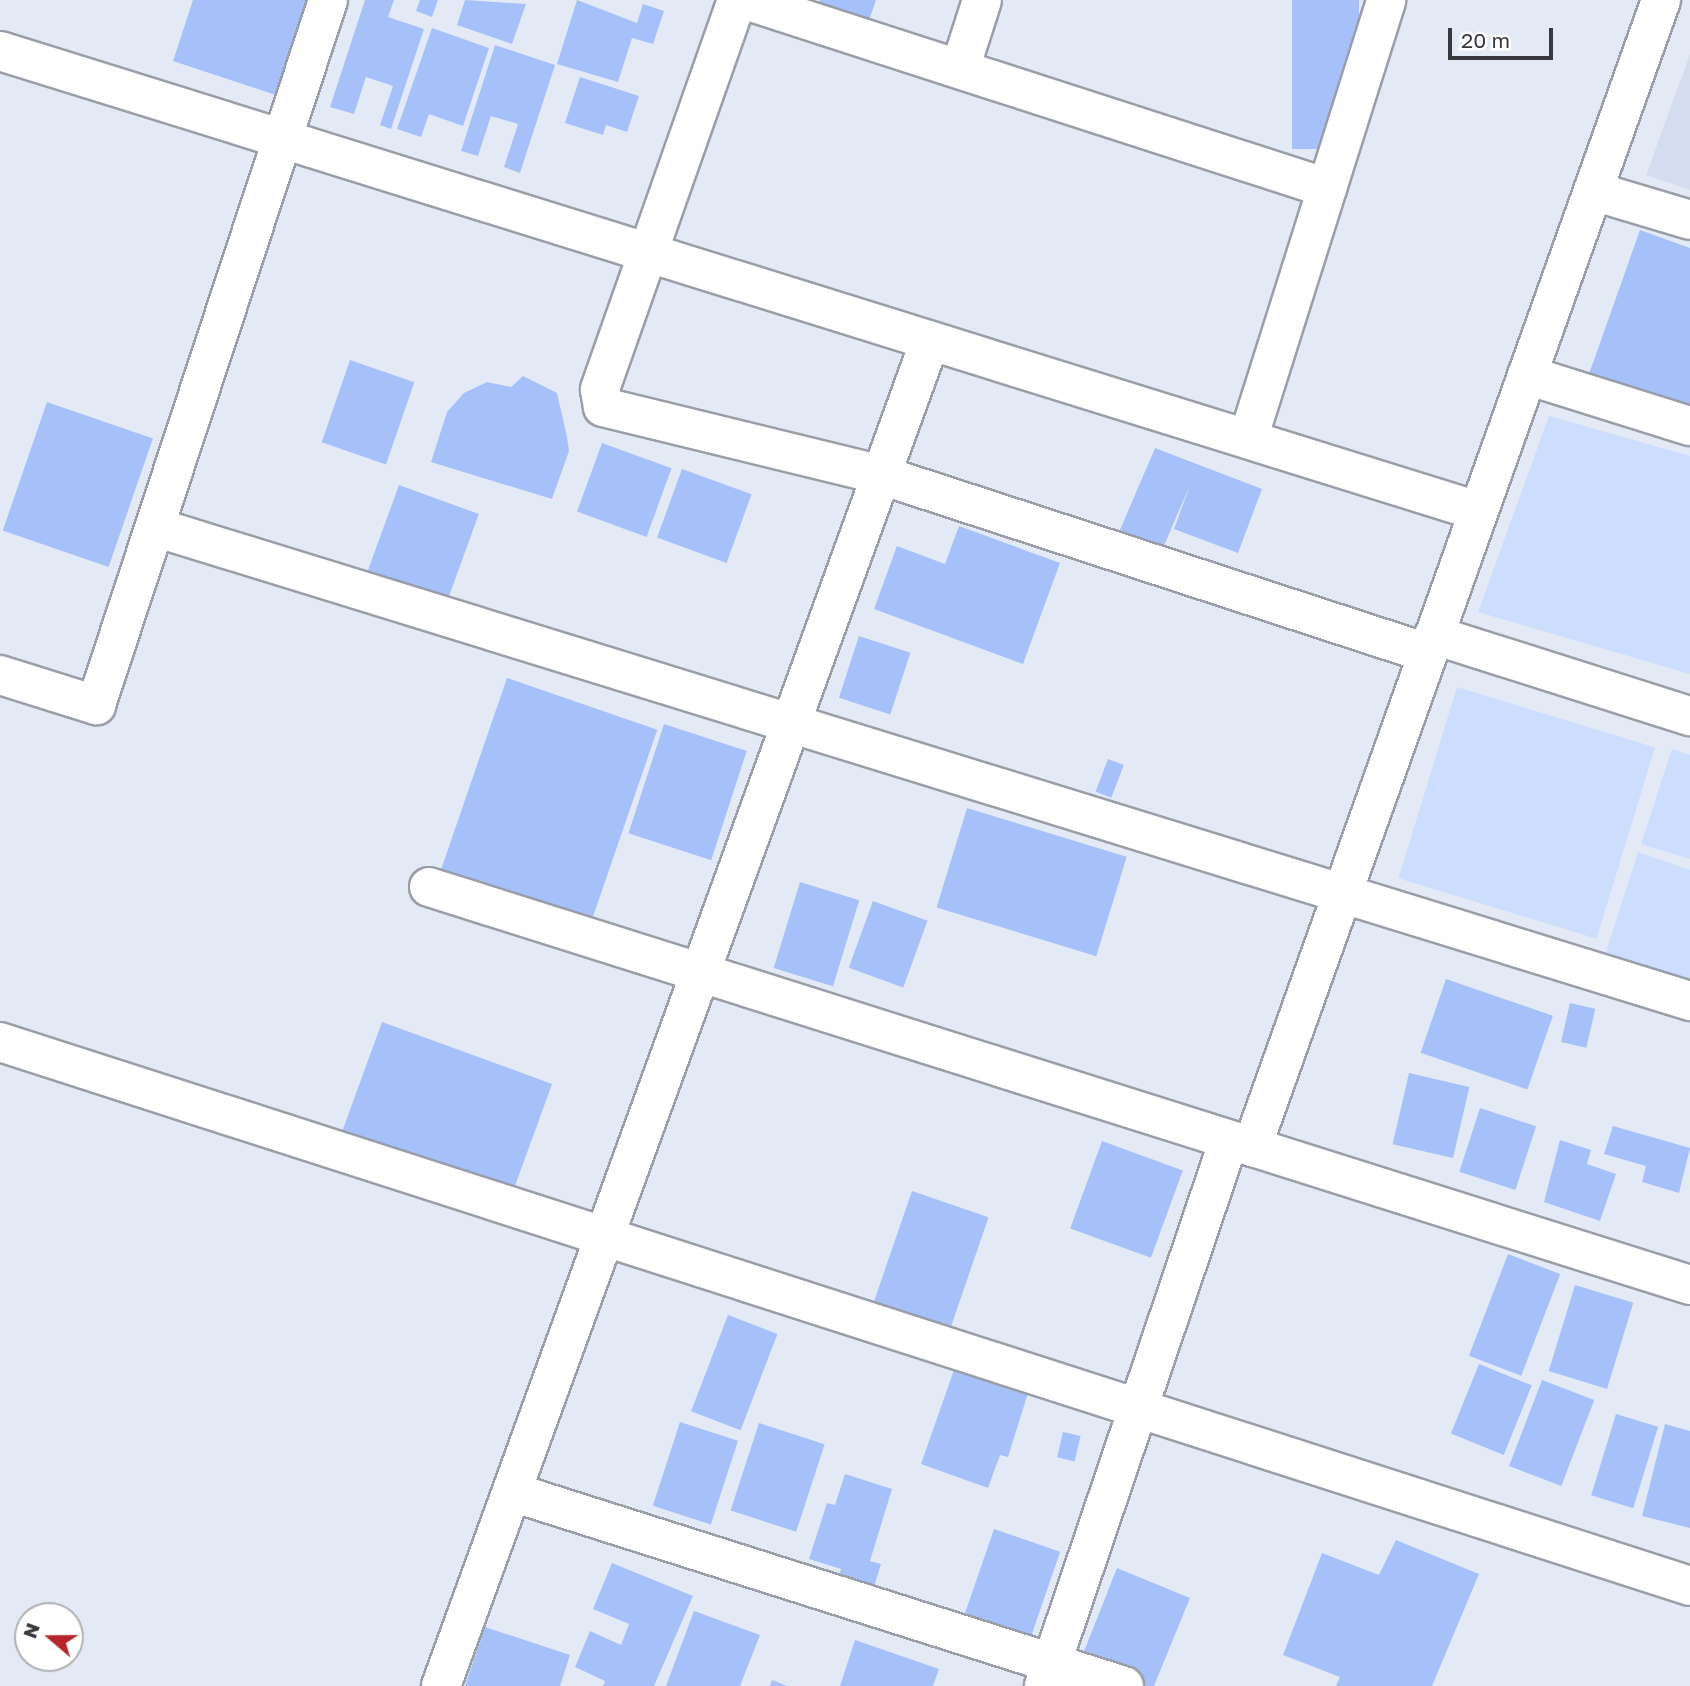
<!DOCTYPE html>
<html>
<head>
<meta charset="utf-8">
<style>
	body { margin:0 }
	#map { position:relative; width:1690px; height:1686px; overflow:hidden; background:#e4eaf5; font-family:"Golos Text",sans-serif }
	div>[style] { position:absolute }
	.built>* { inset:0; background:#d4ddef }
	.green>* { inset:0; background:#ccddfe; transform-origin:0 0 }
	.building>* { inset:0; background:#a6c1f9; transform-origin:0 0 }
	.roads { filter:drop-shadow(2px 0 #999ea8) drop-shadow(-2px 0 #999ea8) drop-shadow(0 2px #999ea8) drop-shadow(0 -2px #999ea8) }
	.minor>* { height:38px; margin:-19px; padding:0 19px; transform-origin:19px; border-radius:19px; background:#fff }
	span { translate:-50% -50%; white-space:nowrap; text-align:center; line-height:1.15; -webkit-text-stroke:5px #fff; paint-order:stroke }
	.north { position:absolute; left:14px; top:1602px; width:70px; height:70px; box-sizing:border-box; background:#fff; border:2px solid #afb0b1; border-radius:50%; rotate:290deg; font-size:19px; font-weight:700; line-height:28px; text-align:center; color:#37393d }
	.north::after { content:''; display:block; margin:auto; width:24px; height:32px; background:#b6252b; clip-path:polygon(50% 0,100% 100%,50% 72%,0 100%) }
	.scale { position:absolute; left:1448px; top:28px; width:105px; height:32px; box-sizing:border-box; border:4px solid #37393d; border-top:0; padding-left:9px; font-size:21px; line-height:24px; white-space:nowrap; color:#37393d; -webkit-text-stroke:5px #fff; paint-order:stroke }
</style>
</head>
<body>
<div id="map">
	<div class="built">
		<i style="clip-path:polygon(1690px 54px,1690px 190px,1646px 175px)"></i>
	</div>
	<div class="green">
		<i style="clip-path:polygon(1549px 416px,1690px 456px,1690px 674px,1478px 612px)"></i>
		<i style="left:1457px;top:687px;width:207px;height:200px;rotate:17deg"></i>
		<i style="clip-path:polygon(1672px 749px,1690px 755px,1690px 859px,1641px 844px)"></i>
		<i style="clip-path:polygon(1638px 852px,1690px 870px,1690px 979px,1605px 955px)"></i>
	</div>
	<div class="building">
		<i style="clip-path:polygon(193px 0,313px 0,282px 97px,173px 61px)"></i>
		<i style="clip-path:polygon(365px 0,394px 0,388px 17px,424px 29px,391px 129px,380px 125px,393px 86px,366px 77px,354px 114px,330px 107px)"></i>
		<i style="clip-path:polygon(420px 0,438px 0,432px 17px,416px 11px)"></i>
		<i style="clip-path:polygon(465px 0,526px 4px,512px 44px,457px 25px)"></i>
		<i style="clip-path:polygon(577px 0,637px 23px,643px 4px,664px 11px,653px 44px,632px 38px,618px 82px,557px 64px)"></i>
		<i style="clip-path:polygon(820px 0,876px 0,867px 26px,817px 8px)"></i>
		<i style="left:1292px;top:0;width:67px;height:149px"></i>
		<i style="clip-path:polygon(432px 28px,489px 48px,463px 126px,429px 114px,421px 137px,397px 129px)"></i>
		<i style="clip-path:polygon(495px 45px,555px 65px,520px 173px,504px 167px,518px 124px,491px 116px,478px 156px,461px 151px)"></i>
		<i style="clip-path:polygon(580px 77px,639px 96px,627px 132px,606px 125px,603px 135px,565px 123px)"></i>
		<i style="clip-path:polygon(1640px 230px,1690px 248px,1690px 410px,1589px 374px)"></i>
		<i style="left:350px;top:360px;width:68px;height:87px;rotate:19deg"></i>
		<i style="clip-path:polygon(523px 376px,557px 393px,567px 437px,569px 451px,552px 499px,431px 462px,447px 412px,464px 393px,487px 382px,511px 387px)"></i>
		<i style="left:47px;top:402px;width:112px;height:136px;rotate:19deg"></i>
		<i style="left:602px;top:443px;width:74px;height:73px;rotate:20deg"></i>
		<i style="clip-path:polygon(1155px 448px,1262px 489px,1238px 553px,1174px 529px,1190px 485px,1157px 562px,1114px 544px)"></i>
		<i style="left:682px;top:469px;width:74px;height:73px;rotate:20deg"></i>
		<i style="left:399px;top:485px;width:85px;height:94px;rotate:20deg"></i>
		<i style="clip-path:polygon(959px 526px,1060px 563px,1023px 664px,874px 609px,897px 546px,945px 564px)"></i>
		<i style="left:859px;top:636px;width:54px;height:65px;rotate:18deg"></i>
		<i style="left:507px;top:678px;width:159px;height:206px;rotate:19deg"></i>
		<i style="left:664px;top:724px;width:87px;height:115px;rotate:18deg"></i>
		<i style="left:1108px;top:759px;width:17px;height:35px;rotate:21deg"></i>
		<i style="left:967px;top:808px;width:167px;height:104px;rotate:17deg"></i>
		<i style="left:800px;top:882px;width:62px;height:90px;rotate:17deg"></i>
		<i style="left:873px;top:901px;width:58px;height:71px;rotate:20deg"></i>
		<i style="left:1446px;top:979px;width:113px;height:78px;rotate:19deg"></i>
		<i style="left:1570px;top:1003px;width:26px;height:40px;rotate:13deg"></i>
		<i style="left:382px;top:1022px;width:181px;height:120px;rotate:20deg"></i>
		<i style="left:1409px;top:1073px;width:62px;height:73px;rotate:13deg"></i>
		<i style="left:1480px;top:1108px;width:59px;height:67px;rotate:18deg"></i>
		<i style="clip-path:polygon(1613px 1126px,1690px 1148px,1679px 1193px,1642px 1182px,1646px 1166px,1604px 1154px)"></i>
		<i style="clip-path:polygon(1560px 1140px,1591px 1150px,1587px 1164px,1616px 1174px,1600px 1221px,1544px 1202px)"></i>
		<i style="left:1102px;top:1141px;width:86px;height:93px;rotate:20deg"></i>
		<i style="left:912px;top:1191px;width:81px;height:117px;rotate:19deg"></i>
		<i style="left:1508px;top:1254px;width:56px;height:109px;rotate:21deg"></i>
		<i style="left:1575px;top:1285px;width:61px;height:90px;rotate:17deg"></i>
		<i style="left:728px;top:1315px;width:53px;height:103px;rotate:21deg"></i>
		<i style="left:1479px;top:1364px;width:57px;height:75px;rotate:22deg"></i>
		<i style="clip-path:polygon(955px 1367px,1028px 1393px,1008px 1457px,1000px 1455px,988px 1488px,921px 1464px)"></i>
		<i style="left:1542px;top:1380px;width:56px;height:92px;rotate:21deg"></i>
		<i style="left:1616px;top:1414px;width:44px;height:85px;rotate:17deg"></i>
		<i style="left:680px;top:1422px;width:61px;height:88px;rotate:18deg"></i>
		<i style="left:759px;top:1423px;width:69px;height:92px;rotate:18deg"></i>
		<i style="clip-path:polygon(1665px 1424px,1690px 1431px,1690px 1528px,1642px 1516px)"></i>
		<i style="left:1063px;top:1432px;width:18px;height:26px;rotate:13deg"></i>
		<i style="clip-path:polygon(845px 1474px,892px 1489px,870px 1561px,881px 1564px,869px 1603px,834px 1592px,841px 1569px,809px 1559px,827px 1503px,835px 1505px)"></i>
		<i style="left:994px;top:1529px;width:70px;height:93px;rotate:19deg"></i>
		<i style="clip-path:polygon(1396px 1540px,1479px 1574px,1432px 1686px,1336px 1686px,1340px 1677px,1283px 1655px,1322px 1553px,1379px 1575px)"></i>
		<i style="clip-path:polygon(612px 1563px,693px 1596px,654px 1686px,603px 1686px,605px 1681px,575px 1667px,590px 1631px,621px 1645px,629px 1624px,593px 1609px)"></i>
		<i style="clip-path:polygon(1117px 1568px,1190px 1598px,1154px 1686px,1120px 1686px,1077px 1669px)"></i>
		<i style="clip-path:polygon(694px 1611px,760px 1635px,740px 1686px,666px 1686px)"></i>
		<i style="clip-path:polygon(485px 1627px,570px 1655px,560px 1686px,465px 1686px)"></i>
		<i style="clip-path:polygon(855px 1640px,939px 1669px,933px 1686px,840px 1686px)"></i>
		<i style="clip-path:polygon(772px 1680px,787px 1686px,770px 1686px)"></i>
	</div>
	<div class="roads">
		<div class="minor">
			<i style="left:737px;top:0;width:413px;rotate:109.4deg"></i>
			<i style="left:600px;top:390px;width:17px;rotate:80deg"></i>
			<i style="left:603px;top:407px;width:286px;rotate:13.7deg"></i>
			<i style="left:881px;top:475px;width:574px;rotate:18.06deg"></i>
			<i style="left:745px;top:0;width:612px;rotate:17.9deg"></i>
			<i style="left:0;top:51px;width:1548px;rotate:17.29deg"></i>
			<i style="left:960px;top:69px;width:72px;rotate:-72.3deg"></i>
			<i style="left:1593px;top:191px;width:101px;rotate:16.6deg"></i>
			<i style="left:1527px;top:375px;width:171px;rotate:17.4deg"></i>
			<i style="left:1248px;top:439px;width:460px;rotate:-72.5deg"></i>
			<i style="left:155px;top:527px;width:1607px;rotate:17.16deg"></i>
			<i style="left:1434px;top:635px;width:269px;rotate:17.6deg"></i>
			<i style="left:0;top:675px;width:101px;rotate:17.4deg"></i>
			<i style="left:96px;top:705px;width:742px;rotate:-71.78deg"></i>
			<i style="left:429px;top:887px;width:1322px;rotate:17.52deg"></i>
			<i style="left:0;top:1042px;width:1775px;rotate:17.84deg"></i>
			<i style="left:1252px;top:1147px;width:1218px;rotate:-70.37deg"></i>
			<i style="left:512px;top:1492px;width:642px;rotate:17.59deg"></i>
			<i style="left:441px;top:1686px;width:1431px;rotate:-70.02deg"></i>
			<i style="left:1044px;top:1686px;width:576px;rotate:-71.28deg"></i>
		</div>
	</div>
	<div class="north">N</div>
	<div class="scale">20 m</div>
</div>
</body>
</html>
